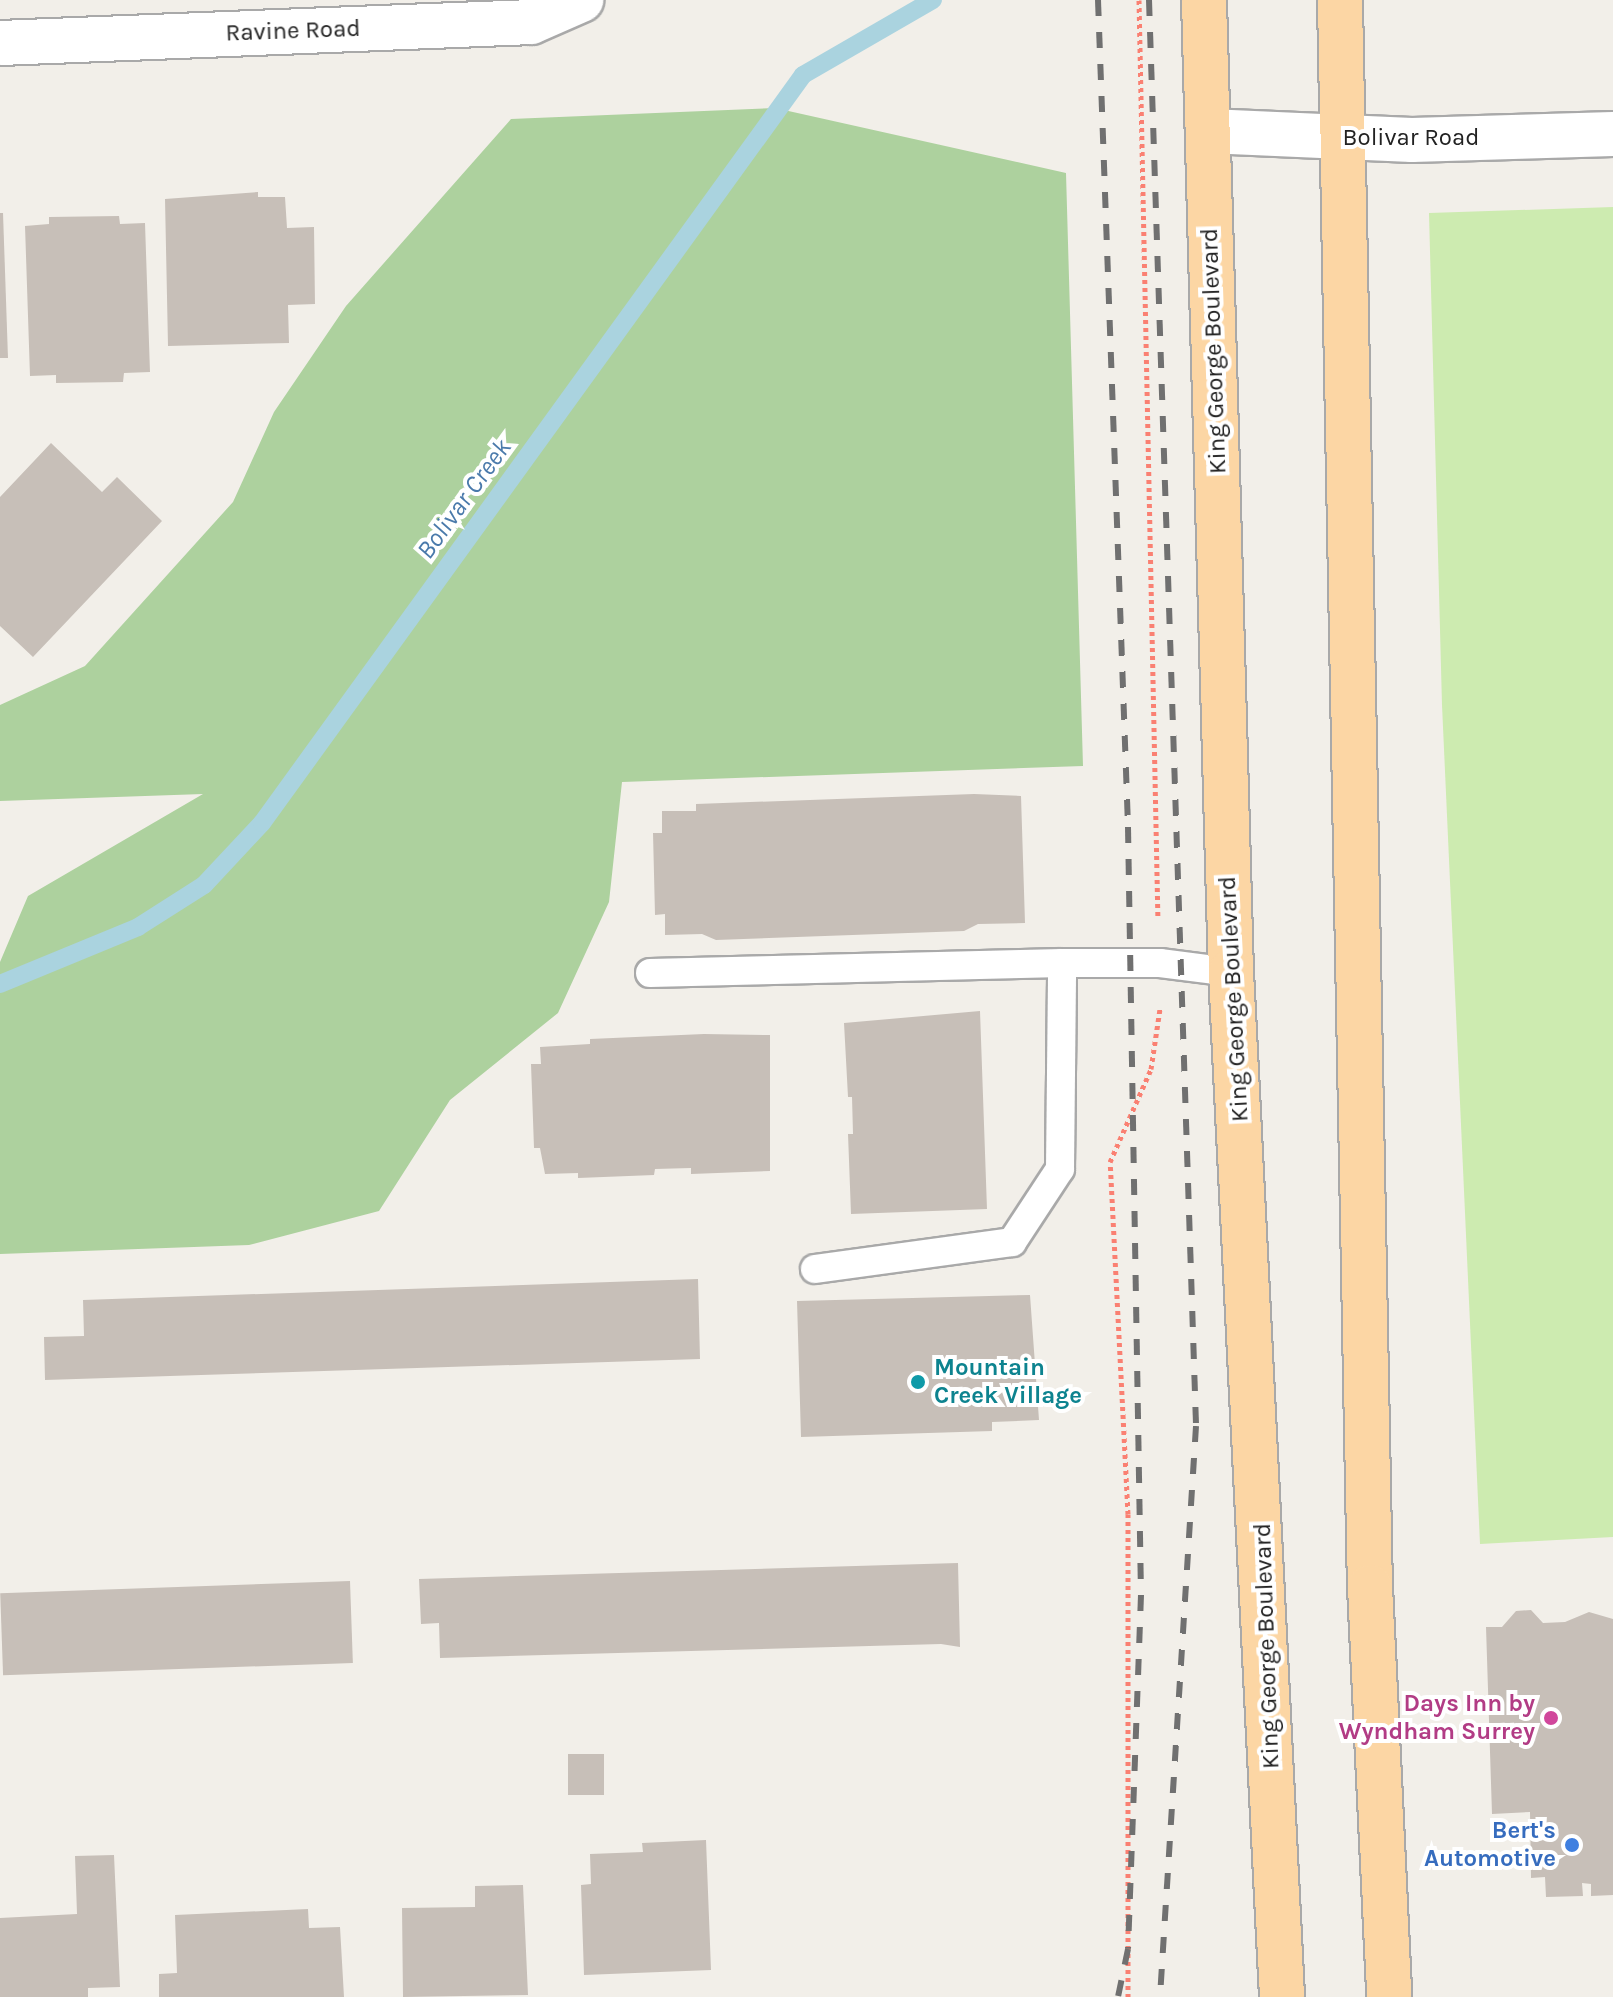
<!DOCTYPE html>
<html>
<head>
<meta charset="utf-8">
<style>
	body { margin:0 }
	#map { position:relative; width:1613px; height:1997px; overflow:hidden; background:#f2efe9; font-family:Karla,sans-serif }
	div>[style] { position:absolute }
	.grass>* { inset:0; background:#cdebb0 }
	.forest>* { inset:0; background:#add19e }
	.stream>* { height:18px; margin:-9px; padding:0 9px; transform-origin:9px; border-radius:9px; background:#aad3df }
	.building>* { inset:0; background:#c7bfb8; transform-origin:0 0 }
	.path>* { height:5px; margin-top:-2.5px; transform-origin:0; background:repeating-linear-gradient(90deg,#fa8072 0 4px,transparent 0 8px) }
	.roads { filter:drop-shadow(2px 0 #a9a9a9) drop-shadow(-2px 0 #a9a9a9) drop-shadow(0 2px #a9a9a9) drop-shadow(0 -2px #a9a9a9) }
	.service>* { height:28px; margin:-14px; padding:0 14px; transform-origin:14px; border-radius:14px; background:#fff }
	.minor>* { height:44px; margin:-22px; padding:0 22px; transform-origin:22px; border-radius:22px; background:#fff }
	.primary>* { height:44px; margin:-22px; padding:0 22px; transform-origin:22px; border-radius:22px; background:#fcd6a4 }
	.rail>* { height:6px; margin-top:-3px; transform-origin:0; background:repeating-linear-gradient(90deg,#707070 0 16px,transparent 0 32px) }
	.dots>* { width:22px; height:22px; translate:-50% -50%; box-sizing:border-box; border:4px solid #fff; border-radius:50% }
	span { translate:-50% -50%; white-space:nowrap; text-align:center; line-height:1.15; -webkit-text-stroke:8px #fff; paint-order:stroke }
	.street-label { font-size:24px; color:#222 }
	.culture-label { font-size:24px; color:#0d838f; font-weight:700 }
	.left { translate:0 -50%; text-align:left }
	.hotel-label { font-size:24px; color:#b23c85; font-weight:700 }
	.right { translate:-100% -50%; text-align:right }
	.shop-label { font-size:24px; color:#366cbe; font-weight:700 }
	.water-label { font-size:26px; color:#4a7aab; font-style:italic }
</style>
</head>
<body>
<div id="map">
	<div class="grass">
		<i style="clip-path:polygon(1613px 207px,1613px 1537px,1480px 1544px,1442px 705px,1429px 213px)"></i>
	</div>
	<div class="forest">
		<i style="clip-path:polygon(775px 108px,1066px 173px,1083px 766px,622px 782px,609px 902px,558px 1013px,450px 1100px,379px 1211px,249px 1245px,0 1254px,0 962px,28px 896px,203px 794px,0 801px,0 705px,85px 666px,233px 502px,274px 412px,346px 306px,511px 119px)"></i>
	</div>
	<div class="stream">
		<i style="left:0;top:984px;width:149px;rotate:-22.4deg"></i>
		<i style="left:138px;top:927px;width:78px;rotate:-32.5deg"></i>
		<i style="left:204px;top:885px;width:85px;rotate:-46.9deg"></i>
		<i style="left:262px;top:823px;width:923px;rotate:-54.12deg"></i>
		<i style="left:803px;top:75px;width:150px;rotate:-30deg"></i>
	</div>
	<div class="building">
		<i style="clip-path:polygon(258px 192px,258px 197px,285px 197px,287px 228px,314px 227px,315px 304px,288px 305px,289px 343px,168px 346px,165px 199px)"></i>
		<i style="clip-path:polygon(0 213px,3px 213px,8px 358px,0 358px)"></i>
		<i style="clip-path:polygon(119px 216px,120px 224px,145px 223px,150px 372px,124px 373px,123px 382px,56px 383px,56px 375px,30px 376px,25px 226px,49px 224px,49px 217px)"></i>
		<i style="clip-path:polygon(51px 443px,102px 492px,117px 477px,162px 521px,33px 657px,0 626px,0 497px)"></i>
		<i style="clip-path:polygon(974px 794px,1021px 796px,1025px 923px,978px 924px,964px 931px,716px 940px,702px 934px,665px 935px,665px 914px,655px 915px,653px 833px,662px 833px,662px 811px,696px 811px,696px 804px)"></i>
		<i style="clip-path:polygon(980px 1011px,987px 1209px,851px 1214px,848px 1134px,853px 1134px,852px 1097px,848px 1097px,844px 1023px)"></i>
		<i style="clip-path:polygon(704px 1034px,770px 1035px,770px 1171px,691px 1174px,691px 1168px,655px 1169px,654px 1175px,578px 1178px,578px 1173px,545px 1174px,540px 1148px,534px 1148px,531px 1064px,541px 1064px,540px 1047px,590px 1044px,590px 1039px)"></i>
		<i style="clip-path:polygon(698px 1279px,700px 1359px,45px 1380px,44px 1337px,84px 1336px,83px 1300px)"></i>
		<i style="clip-path:polygon(1030px 1295px,1039px 1420px,992px 1422px,992px 1431px,801px 1437px,797px 1301px)"></i>
		<i style="clip-path:polygon(958px 1563px,960px 1647px,941px 1644px,440px 1658px,439px 1623px,421px 1624px,419px 1579px)"></i>
		<i style="left:350px;top:1581px;width:82px;height:350px;rotate:88deg"></i>
		<i style="clip-path:polygon(1531px 1610px,1543px 1623px,1565px 1622px,1589px 1612px,1613px 1619px,1613px 1895px,1591px 1896px,1591px 1884px,1582px 1883px,1583px 1896px,1546px 1897px,1545px 1877px,1531px 1878px,1530px 1812px,1492px 1814px,1486px 1627px,1502px 1627px,1516px 1611px)"></i>
		<i style="left:568px;top:1754px;width:36px;height:41px"></i>
		<i style="clip-path:polygon(706px 1840px,711px 1970px,584px 1975px,581px 1885px,591px 1884px,590px 1854px,643px 1852px,642px 1843px)"></i>
		<i style="clip-path:polygon(114px 1855px,120px 1987px,88px 1988px,88px 1997px,0 1997px,0 1918px,77px 1914px,75px 1856px)"></i>
		<i style="clip-path:polygon(523px 1885px,528px 1995px,403px 1997px,402px 1908px,475px 1907px,475px 1886px)"></i>
		<i style="clip-path:polygon(308px 1909px,309px 1928px,340px 1927px,344px 1997px,159px 1997px,159px 1974px,177px 1973px,175px 1915px)"></i>
	</div>
	<div class="path">
		<i style="left:1139px;top:0;width:919px;rotate:88.82deg"></i>
		<i style="left:1128px;top:1997px;width:483px;rotate:-90deg"></i>
		<i style="left:1128px;top:1514px;width:352px;rotate:-92.9deg"></i>
		<i style="left:1110px;top:1162px;width:102px;rotate:-66.2deg"></i>
		<i style="left:1151px;top:1069px;width:61px;rotate:-81.5deg"></i>
	</div>
	<div class="roads">
		<div class="service">
			<i style="left:650px;top:973px;width:412px;rotate:-1.4deg"></i>
			<i style="left:1062px;top:963px;width:98px"></i>
			<i style="left:1160px;top:963px;width:72px;rotate:7.2deg"></i>
			<i style="left:815px;top:1269px;width:199px;rotate:-7.8deg"></i>
			<i style="left:1012px;top:1242px;width:87px;rotate:-56.7deg"></i>
			<i style="left:1060px;top:1169px;width:206px;rotate:-89.4deg"></i>
		</div>
		<div class="minor">
			<i style="left:0;top:43px;width:531px;rotate:-2.26deg"></i>
			<i style="left:531px;top:22px;width:55px;rotate:-23.7deg"></i>
			<i style="left:1208px;top:131px;width:204px;rotate:2.5deg"></i>
			<i style="left:1412px;top:140px;width:201px;rotate:-1.7deg"></i>
		</div>
		<div class="primary">
			<i style="left:1204px;top:0;width:972px;rotate:88.41deg"></i>
			<i style="left:1231px;top:972px;width:1026px;rotate:87.15deg"></i>
			<i style="left:1340px;top:0;width:1587px;rotate:88.92deg"></i>
			<i style="left:1370px;top:1587px;width:410px;rotate:87.3deg"></i>
		</div>
	</div>
	<div class="rail">
		<i style="left:1098px;top:0;width:828px;rotate:87.92deg"></i>
		<i style="left:1128px;top:827px;width:768px;rotate:89.03deg"></i>
		<i style="left:1141px;top:1595px;width:354px;rotate:92.1deg"></i>
		<i style="left:1128px;top:1949px;width:49px;rotate:101.8deg"></i>
		<i style="left:1149px;top:0;width:1427px;rotate:88.11deg"></i>
		<i style="left:1196px;top:1426px;width:572px;rotate:93.61deg"></i>
	</div>
	<div class="dots">
		<i style="left:918px;top:1382px;background:#0f9aa8"></i>
		<i style="left:1551px;top:1718px;background:#d1479c"></i>
		<i style="left:1572px;top:1845px;background:#3f7fe0"></i>
	</div>
	<div class="street-label">
		<span style="left:293px;top:31px;rotate:-2deg">Ravine Road</span>
		<span style="left:1411px;top:138px">Bolivar Road</span>
		<span style="left:1214px;top:351px;rotate:-92deg">King George Boulevard</span>
		<span style="left:1234px;top:999px;rotate:-93deg">King George Boulevard</span>
		<span style="left:1267px;top:1646px;rotate:-92deg">King George Boulevard</span>
	</div>
	<div class="culture-label">
		<span class="left" style="left:934px;top:1382px">Mountain<br>Creek Village</span>
	</div>
	<div class="hotel-label">
		<span class="right" style="left:1535px;top:1718px">Days Inn by<br>Wyndham Surrey</span>
	</div>
	<div class="shop-label">
		<span class="right" style="left:1556px;top:1845px">Bert's<br>Automotive</span>
	</div>
	<div class="water-label">
		<span style="left:464px;top:499px;rotate:-54deg">Bolivar Creek</span>
	</div>
</div>
</body>
</html>
